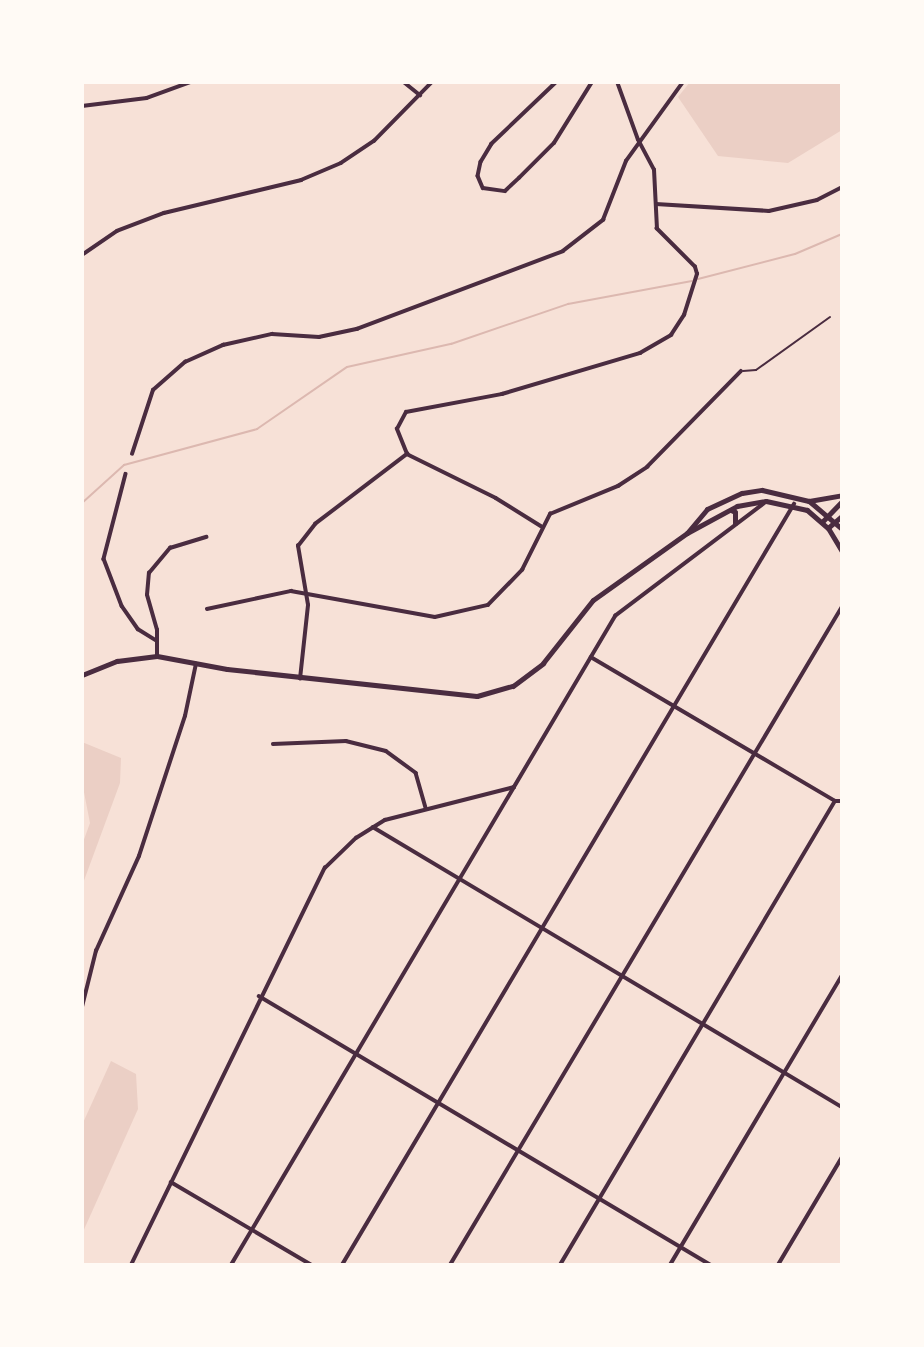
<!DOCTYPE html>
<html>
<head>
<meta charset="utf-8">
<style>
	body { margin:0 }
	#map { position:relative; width:924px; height:1347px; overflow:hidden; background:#f7e1d7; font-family:Jost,sans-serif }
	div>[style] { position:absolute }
	.green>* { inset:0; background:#ebcfc5 }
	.stream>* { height:2px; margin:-1px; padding:0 1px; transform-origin:1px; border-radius:1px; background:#dcb8b0 }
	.service>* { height:2px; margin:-1px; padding:0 1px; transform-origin:1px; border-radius:1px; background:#4a2c40 }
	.minor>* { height:3.5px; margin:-1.75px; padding:0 1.75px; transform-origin:1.75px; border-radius:1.75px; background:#4a2c40 }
	.tertiary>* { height:4.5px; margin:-2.25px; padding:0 2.25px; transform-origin:2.25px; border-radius:2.25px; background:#4a2c40 }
	.secondary>* { height:5px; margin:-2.5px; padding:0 2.5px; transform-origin:2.5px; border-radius:2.5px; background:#4a2c40 }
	span { translate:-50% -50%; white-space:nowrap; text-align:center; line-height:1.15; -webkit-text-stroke:6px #fffaf5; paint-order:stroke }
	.frame { position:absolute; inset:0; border:84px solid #fffaf5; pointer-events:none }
</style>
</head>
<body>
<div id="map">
	<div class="green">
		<i style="clip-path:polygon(690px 82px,842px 82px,842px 130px,788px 163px,718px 156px,678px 97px)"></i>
		<i style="clip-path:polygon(82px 742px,121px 758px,120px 783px,82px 886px,82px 845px,90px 823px,82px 782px)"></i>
		<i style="clip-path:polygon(111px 1061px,136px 1074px,138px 1109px,82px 1234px,82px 1125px)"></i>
	</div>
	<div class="stream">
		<i style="left:698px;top:279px;width:100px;rotate:-14.5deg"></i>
		<i style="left:795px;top:254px;width:51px;rotate:-23.1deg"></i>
		<i style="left:82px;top:503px;width:57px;rotate:-42.1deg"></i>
		<i style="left:124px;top:465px;width:138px;rotate:-15.1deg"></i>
		<i style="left:257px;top:429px;width:109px;rotate:-34.6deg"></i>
		<i style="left:347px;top:367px;width:107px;rotate:-12.5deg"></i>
		<i style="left:451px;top:344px;width:124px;rotate:-18.9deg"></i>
		<i style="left:568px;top:304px;width:126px;rotate:-10.5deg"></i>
	</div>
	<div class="service">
		<i style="left:743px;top:371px;width:13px;rotate:-4deg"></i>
		<i style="left:756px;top:370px;width:91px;rotate:-35.6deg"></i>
	</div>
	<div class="minor">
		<i style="left:404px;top:82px;width:21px;rotate:39deg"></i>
		<i style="left:557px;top:82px;width:90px;rotate:136.4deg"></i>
		<i style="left:492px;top:144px;width:21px;rotate:121deg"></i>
		<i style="left:481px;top:162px;width:14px;rotate:102deg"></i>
		<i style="left:478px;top:176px;width:13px;rotate:67deg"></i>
		<i style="left:483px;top:188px;width:22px;rotate:8deg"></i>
		<i style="left:505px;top:191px;width:19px;rotate:-43deg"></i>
		<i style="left:519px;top:178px;width:49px;rotate:-45deg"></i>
		<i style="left:554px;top:143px;width:72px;rotate:-58.1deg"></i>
		<i style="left:82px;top:106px;width:65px;rotate:-7deg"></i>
		<i style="left:147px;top:98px;width:47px;rotate:-20deg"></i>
		<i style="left:656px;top:204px;width:113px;rotate:3.5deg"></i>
		<i style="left:769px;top:211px;width:49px;rotate:-12.9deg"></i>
		<i style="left:817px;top:200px;width:28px;rotate:-27deg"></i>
		<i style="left:82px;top:255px;width:42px;rotate:-34.4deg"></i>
		<i style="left:117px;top:231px;width:50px;rotate:-21deg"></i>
		<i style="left:164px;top:213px;width:141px;rotate:-13.5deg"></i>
		<i style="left:301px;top:180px;width:43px;rotate:-23deg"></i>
		<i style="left:341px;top:163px;width:40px;rotate:-34deg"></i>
		<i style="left:374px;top:141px;width:83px;rotate:-45.5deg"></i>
		<i style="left:132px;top:454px;width:67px;rotate:-71.8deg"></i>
		<i style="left:153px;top:390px;width:43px;rotate:-41.2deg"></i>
		<i style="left:185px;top:362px;width:42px;rotate:-24.1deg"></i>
		<i style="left:223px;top:345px;width:50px;rotate:-12.7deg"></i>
		<i style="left:272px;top:334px;width:47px;rotate:3.7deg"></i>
		<i style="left:319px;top:337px;width:39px;rotate:-12deg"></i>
		<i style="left:357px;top:329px;width:220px;rotate:-20.7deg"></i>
		<i style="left:563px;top:251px;width:51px;rotate:-37.8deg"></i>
		<i style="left:603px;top:220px;width:63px;rotate:-68.7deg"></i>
		<i style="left:626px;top:161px;width:97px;rotate:-54.2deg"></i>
		<i style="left:407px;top:454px;width:99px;rotate:26.3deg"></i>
		<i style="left:496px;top:498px;width:53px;rotate:31.9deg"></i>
		<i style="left:126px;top:474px;width:88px;rotate:104.5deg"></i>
		<i style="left:104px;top:559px;width:50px;rotate:69deg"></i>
		<i style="left:122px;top:606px;width:28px;rotate:55deg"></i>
		<i style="left:138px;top:629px;width:22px;rotate:32deg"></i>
		<i style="left:207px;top:609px;width:86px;rotate:-12.1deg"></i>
		<i style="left:291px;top:591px;width:146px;rotate:10.2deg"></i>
		<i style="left:435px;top:617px;width:54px;rotate:-12.8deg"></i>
		<i style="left:488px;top:605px;width:49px;rotate:-45.8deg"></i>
		<i style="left:522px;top:570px;width:63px;rotate:-63.4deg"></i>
		<i style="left:550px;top:514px;width:74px;rotate:-22.4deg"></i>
		<i style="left:618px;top:486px;width:35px;rotate:-33deg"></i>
		<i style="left:647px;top:467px;width:134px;rotate:-45.6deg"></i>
		<i style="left:157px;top:656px;width:26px;rotate:-90deg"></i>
		<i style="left:157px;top:630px;width:36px;rotate:-106deg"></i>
		<i style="left:147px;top:595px;width:22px;rotate:-85deg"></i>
		<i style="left:149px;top:573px;width:33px;rotate:-50deg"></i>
		<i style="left:170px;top:548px;width:38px;rotate:-17deg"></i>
		<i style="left:591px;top:657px;width:283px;rotate:30.5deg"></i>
		<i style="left:835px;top:801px;width:7px"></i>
		<i style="left:300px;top:679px;width:74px;rotate:-83.8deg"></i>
		<i style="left:308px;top:605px;width:60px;rotate:-99.6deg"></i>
		<i style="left:298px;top:546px;width:28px;rotate:-52deg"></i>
		<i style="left:315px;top:524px;width:116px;rotate:-37.3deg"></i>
		<i style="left:407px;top:454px;width:27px;rotate:-112deg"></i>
		<i style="left:397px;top:429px;width:19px;rotate:-62deg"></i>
		<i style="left:406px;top:412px;width:98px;rotate:-10.6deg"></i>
		<i style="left:502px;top:394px;width:144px;rotate:-16.5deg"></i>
		<i style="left:640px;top:353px;width:36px;rotate:-30deg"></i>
		<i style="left:671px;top:335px;width:24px;rotate:-57deg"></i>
		<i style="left:684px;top:315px;width:43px;rotate:-72.4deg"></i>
		<i style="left:697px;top:274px;width:7px;rotate:-106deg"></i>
		<i style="left:695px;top:267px;width:54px;rotate:-135deg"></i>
		<i style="left:657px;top:229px;width:59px;rotate:-92.9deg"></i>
		<i style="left:654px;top:170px;width:34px;rotate:-118deg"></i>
		<i style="left:638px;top:140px;width:62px;rotate:-109.9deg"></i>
		<i style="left:273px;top:744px;width:73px;rotate:-2.4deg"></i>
		<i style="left:346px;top:741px;width:41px;rotate:14deg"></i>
		<i style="left:386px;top:751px;width:37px;rotate:36deg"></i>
		<i style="left:416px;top:773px;width:35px;rotate:74deg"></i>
		<i style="left:373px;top:827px;width:546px;rotate:30.84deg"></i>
		<i style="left:259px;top:996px;width:526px;rotate:30.76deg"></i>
		<i style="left:82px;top:1007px;width:58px;rotate:-76deg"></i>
		<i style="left:96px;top:951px;width:104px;rotate:-65.6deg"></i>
		<i style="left:139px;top:856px;width:147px;rotate:-71.8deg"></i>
		<i style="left:185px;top:716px;width:53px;rotate:-78.1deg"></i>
		<i style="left:171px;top:1182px;width:164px;rotate:30.5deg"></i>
		<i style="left:131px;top:1265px;width:442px;rotate:-64deg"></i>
		<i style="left:325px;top:868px;width:43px;rotate:-44.1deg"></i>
		<i style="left:356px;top:838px;width:34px;rotate:-32deg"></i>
		<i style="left:385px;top:820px;width:133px;rotate:-14.3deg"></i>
		<i style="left:514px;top:787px;width:199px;rotate:-59.4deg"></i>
		<i style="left:615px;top:616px;width:186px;rotate:-37.1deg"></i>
		<i style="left:231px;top:1265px;width:555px;rotate:-59.37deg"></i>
		<i style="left:342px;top:1265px;width:885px;rotate:-59.29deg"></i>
		<i style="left:450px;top:1265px;width:766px;rotate:-59.22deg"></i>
		<i style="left:560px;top:1265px;width:539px;rotate:-59.35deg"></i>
		<i style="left:670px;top:1265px;width:337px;rotate:-59.3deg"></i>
		<i style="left:778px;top:1265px;width:126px;rotate:-59.3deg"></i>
	</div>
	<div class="tertiary">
		<i style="left:822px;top:522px;width:29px;rotate:-46deg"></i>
		<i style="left:828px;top:528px;width:18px;rotate:-41deg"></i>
	</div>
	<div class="secondary">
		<i style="left:809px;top:501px;width:34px;rotate:-10deg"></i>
		<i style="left:731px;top:510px;width:4px;rotate:27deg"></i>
		<i style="left:735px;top:512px;width:11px;rotate:90deg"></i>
		<i style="left:687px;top:533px;width:31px;rotate:-50deg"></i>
		<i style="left:707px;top:509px;width:38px;rotate:-25deg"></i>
		<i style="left:742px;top:493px;width:20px;rotate:-9deg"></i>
		<i style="left:762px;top:490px;width:48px;rotate:13.2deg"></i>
		<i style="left:809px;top:501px;width:43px;rotate:40.3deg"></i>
		<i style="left:82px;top:675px;width:38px;rotate:-22deg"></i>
		<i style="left:117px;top:661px;width:40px;rotate:-7.1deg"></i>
		<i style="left:157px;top:656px;width:71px;rotate:10.5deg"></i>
		<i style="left:227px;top:669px;width:251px;rotate:6.2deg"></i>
		<i style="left:477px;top:696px;width:37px;rotate:-16deg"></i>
		<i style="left:513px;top:686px;width:38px;rotate:-37deg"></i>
		<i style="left:543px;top:663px;width:80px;rotate:-51.6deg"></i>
		<i style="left:593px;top:600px;width:115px;rotate:-35.5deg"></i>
		<i style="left:687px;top:533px;width:57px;rotate:-28.4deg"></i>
		<i style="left:737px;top:506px;width:29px;rotate:-10deg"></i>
		<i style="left:766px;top:501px;width:42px;rotate:12.4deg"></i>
		<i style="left:807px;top:510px;width:28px;rotate:41deg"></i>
		<i style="left:828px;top:528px;width:27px;rotate:59deg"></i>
	</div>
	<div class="frame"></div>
</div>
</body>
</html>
